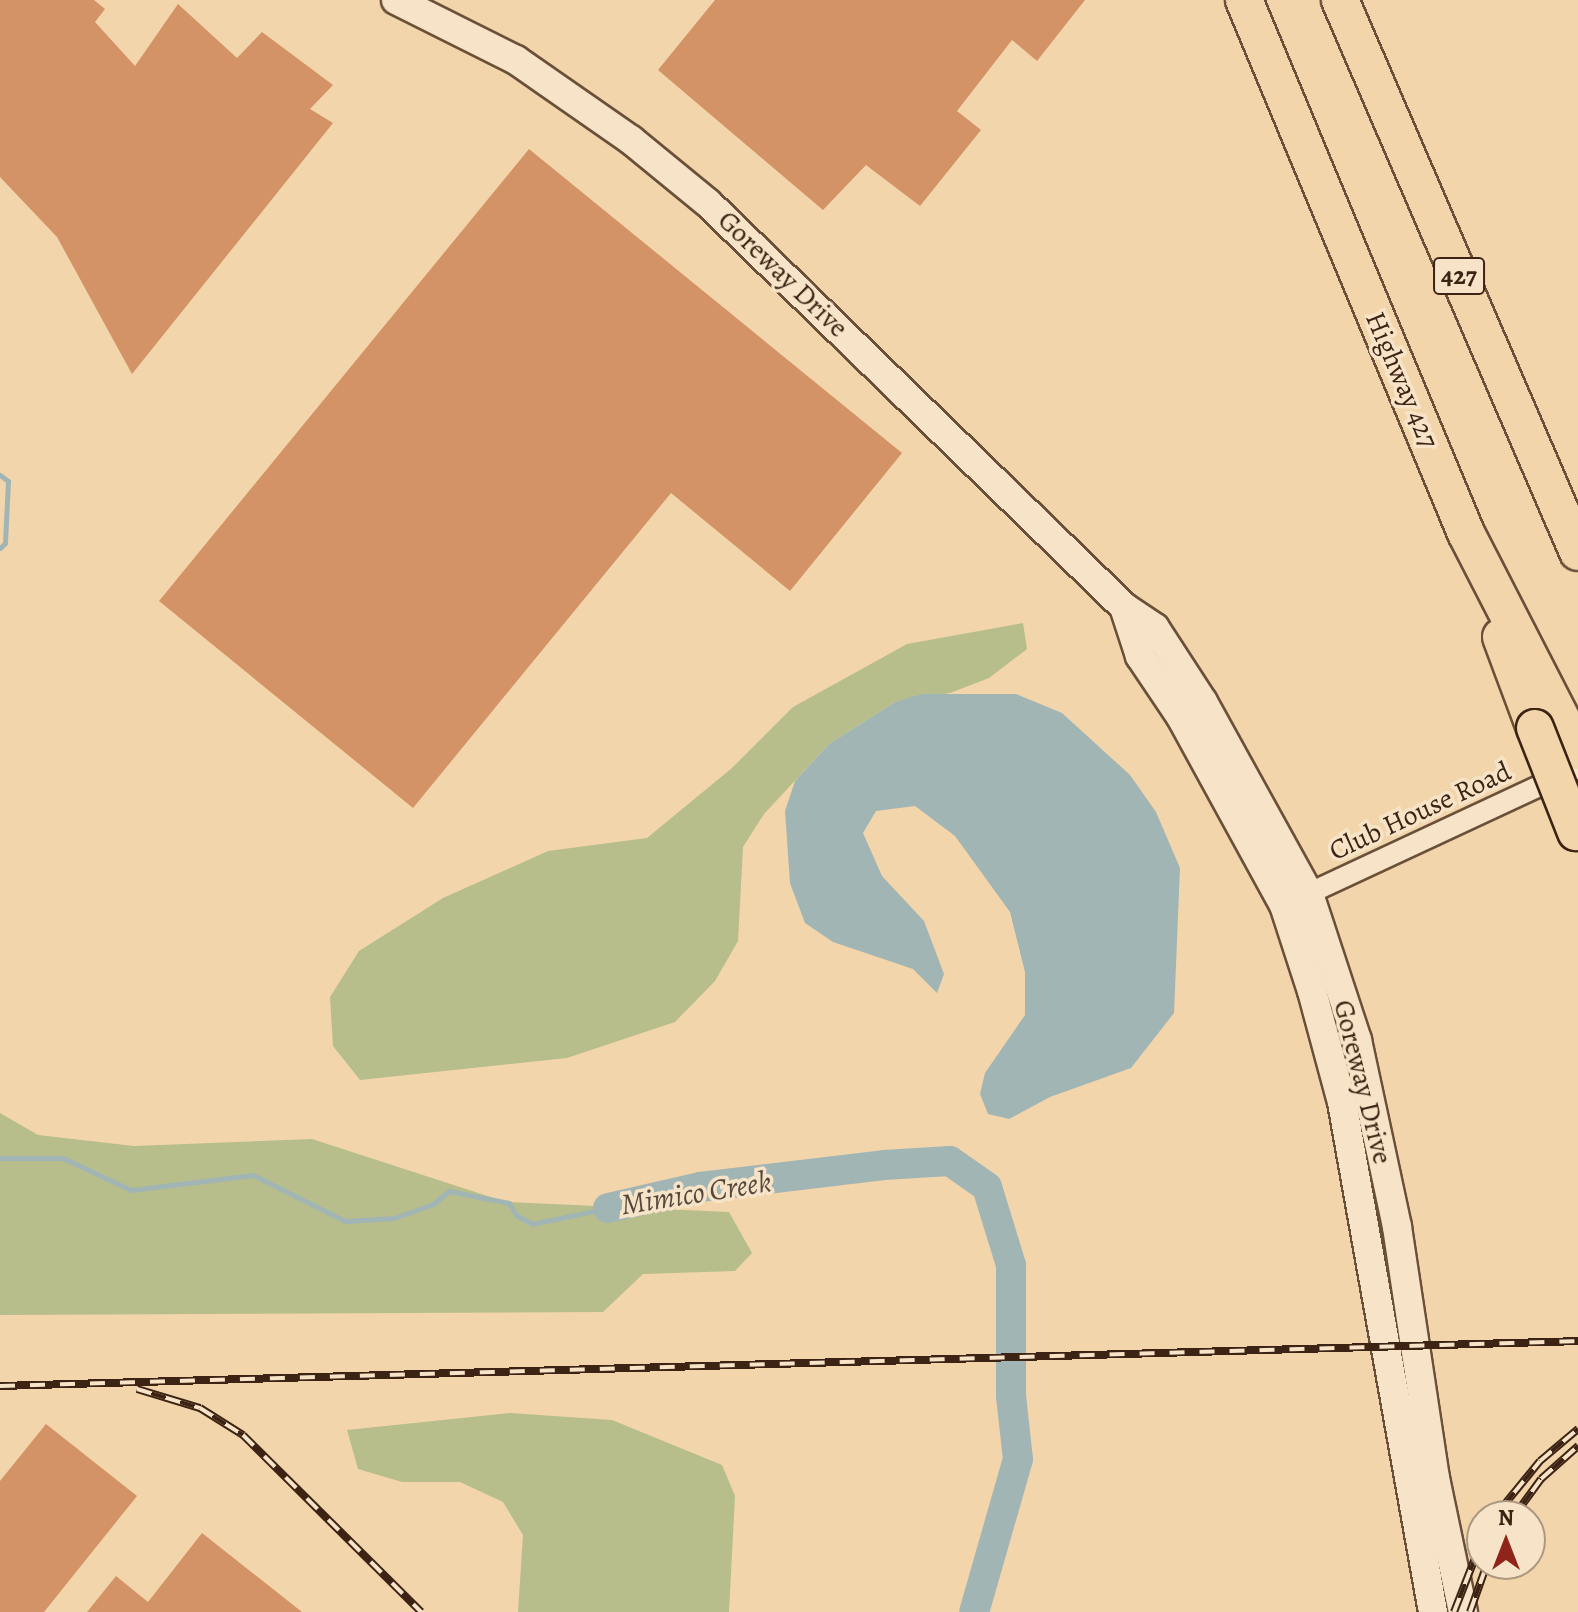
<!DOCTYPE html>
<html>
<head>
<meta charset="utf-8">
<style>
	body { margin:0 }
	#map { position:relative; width:1578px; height:1612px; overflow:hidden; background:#f2d5aa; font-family:Alegreya,serif }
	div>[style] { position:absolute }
	.green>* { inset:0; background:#b7be8b }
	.water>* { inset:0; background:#a2b5b5 }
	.stream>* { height:5px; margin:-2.5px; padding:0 2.5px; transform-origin:2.5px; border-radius:2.5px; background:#a2b5b5 }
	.river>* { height:30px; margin:-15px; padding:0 15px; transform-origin:15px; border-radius:15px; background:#a2b5b5 }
	.building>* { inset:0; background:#d49366 }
	.roads { filter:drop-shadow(2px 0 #6a5039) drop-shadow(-2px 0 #6a5039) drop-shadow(0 2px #6a5039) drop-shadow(0 -2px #6a5039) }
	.minor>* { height:20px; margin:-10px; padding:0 10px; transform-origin:10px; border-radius:10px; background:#f7e4c8 }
	.secondary>* { height:28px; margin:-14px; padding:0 14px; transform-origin:14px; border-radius:14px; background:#f7e4c8 }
	.motorway>* { height:36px; margin:-18px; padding:0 18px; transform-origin:18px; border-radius:18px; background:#f2d5aa }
	.rail>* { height:8px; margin-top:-4px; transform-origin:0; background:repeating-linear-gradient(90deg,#f7e4c8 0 15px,#3c2313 0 30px); box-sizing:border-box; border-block:2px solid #3c2313 }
	.bridges { filter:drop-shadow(2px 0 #3c2313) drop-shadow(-2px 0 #3c2313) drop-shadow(0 2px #3c2313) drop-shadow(0 -2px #3c2313) }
	.motorway-bridge>* { height:36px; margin:-18px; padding:0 18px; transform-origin:18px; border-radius:18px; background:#f2d5aa }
	span { translate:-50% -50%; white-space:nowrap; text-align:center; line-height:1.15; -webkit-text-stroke:7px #f7e4c8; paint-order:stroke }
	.shield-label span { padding:2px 6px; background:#f7e4c8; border:2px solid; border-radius:6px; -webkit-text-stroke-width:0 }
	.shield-label { font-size:26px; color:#3c2313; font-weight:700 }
	.street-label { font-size:28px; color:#3c2313 }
	.water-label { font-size:30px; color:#56483c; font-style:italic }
	.north { position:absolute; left:1466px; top:1500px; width:80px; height:80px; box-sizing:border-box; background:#f7e4c8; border:2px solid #ac9780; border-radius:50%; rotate:0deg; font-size:22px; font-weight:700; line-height:32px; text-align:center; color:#3c2313 }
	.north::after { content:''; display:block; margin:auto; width:28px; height:36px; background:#8f2418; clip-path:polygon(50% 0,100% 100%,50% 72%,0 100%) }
</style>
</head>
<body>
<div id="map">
	<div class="green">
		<i style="clip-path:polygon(1023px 623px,1027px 649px,989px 678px,950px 693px,895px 702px,829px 744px,764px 814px,743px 847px,738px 941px,715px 981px,675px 1022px,567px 1058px,360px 1080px,333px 1046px,330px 997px,359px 951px,443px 898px,548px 851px,647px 838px,732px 768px,793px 707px,907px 644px)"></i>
		<i style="clip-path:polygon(0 1113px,38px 1135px,134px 1146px,312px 1139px,506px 1202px,729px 1212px,752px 1253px,735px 1271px,643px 1274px,603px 1312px,0 1315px)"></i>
		<i style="clip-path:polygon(510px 1413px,612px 1420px,722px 1465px,735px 1496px,729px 1612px,518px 1612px,523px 1535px,503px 1502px,460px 1482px,402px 1482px,358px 1469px,347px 1430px)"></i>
	</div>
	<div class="water">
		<i style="clip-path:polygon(922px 694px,1016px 694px,1062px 713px,1130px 775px,1156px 812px,1180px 868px,1174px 1013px,1131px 1068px,1050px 1097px,1009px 1119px,988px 1114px,980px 1094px,985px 1073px,1025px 1015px,1025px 972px,1010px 912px,955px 836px,915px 806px,876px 811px,863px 833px,882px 876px,924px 921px,944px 974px,937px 993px,913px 969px,833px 942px,805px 923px,790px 883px,785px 811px,795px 781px,829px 744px,895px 702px)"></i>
	</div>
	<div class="stream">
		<i style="left:0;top:475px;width:10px;rotate:37deg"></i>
		<i style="left:8px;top:481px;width:62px;rotate:92.8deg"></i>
		<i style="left:5px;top:543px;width:7px;rotate:135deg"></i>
		<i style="left:0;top:1158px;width:63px"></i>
		<i style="left:63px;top:1158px;width:75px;rotate:25.2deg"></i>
		<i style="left:131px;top:1190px;width:123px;rotate:-7deg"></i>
		<i style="left:253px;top:1175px;width:103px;rotate:26.6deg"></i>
		<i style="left:345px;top:1221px;width:49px;rotate:-3.5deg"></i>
		<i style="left:394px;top:1218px;width:41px;rotate:-19.7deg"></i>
		<i style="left:433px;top:1204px;width:21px;rotate:-39deg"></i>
		<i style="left:449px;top:1191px;width:61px;rotate:11.3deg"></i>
		<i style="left:509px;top:1203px;width:14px;rotate:60deg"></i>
		<i style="left:516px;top:1215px;width:18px;rotate:29deg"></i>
		<i style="left:532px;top:1224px;width:78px;rotate:-11.9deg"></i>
	</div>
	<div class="river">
		<i style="left:608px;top:1208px;width:94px;rotate:-12.9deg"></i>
		<i style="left:700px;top:1187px;width:185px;rotate:-6.8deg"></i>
		<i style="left:884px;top:1165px;width:66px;rotate:-3.5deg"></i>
		<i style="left:950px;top:1161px;width:45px;rotate:35.1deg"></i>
		<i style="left:987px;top:1187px;width:82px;rotate:72.9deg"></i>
		<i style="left:1011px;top:1265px;width:131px;rotate:90deg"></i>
		<i style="left:1011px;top:1396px;width:63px;rotate:83.7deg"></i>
		<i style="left:1018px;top:1459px;width:159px;rotate:106deg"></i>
	</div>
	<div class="building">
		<i style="clip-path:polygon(0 0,94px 0,105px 9px,95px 22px,135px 66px,178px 4px,237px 58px,262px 32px,333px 85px,310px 109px,333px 123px,132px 374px,57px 237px,0 177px)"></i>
		<i style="clip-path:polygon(715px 0,1085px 0,1037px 61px,1012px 40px,957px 111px,981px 130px,920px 206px,866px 165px,823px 210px,658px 70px)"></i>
		<i style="clip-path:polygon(529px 149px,902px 453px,790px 591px,671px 493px,413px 808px,159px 601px)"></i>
		<i style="clip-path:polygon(46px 1424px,137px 1496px,44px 1612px,0 1612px,0 1481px)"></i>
		<i style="clip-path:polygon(202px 1533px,302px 1612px,87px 1612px,116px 1576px,148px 1602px)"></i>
	</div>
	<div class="roads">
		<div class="minor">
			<i style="left:1299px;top:898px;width:308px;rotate:-25deg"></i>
		</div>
		<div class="secondary">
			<i style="left:396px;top:0;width:134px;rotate:26.6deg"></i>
			<i style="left:516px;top:60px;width:140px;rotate:34.8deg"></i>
			<i style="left:631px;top:140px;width:99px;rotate:39.3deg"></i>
			<i style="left:708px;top:203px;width:580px;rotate:44.16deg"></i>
			<i style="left:1124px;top:607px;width:37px;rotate:34deg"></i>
			<i style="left:1155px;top:628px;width:88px;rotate:57deg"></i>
			<i style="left:1203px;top:702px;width:219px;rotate:61.1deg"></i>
			<i style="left:1309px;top:894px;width:154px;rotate:71.8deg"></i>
			<i style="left:1357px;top:1040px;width:191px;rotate:77.9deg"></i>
			<i style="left:1397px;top:1227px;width:254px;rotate:81.4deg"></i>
			<i style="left:1435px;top:1478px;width:137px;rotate:78.2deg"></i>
			<i style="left:1124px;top:607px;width:52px;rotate:71.9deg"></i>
			<i style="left:1140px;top:656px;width:73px;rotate:56.1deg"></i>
			<i style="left:1181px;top:717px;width:214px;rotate:61.3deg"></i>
			<i style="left:1284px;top:905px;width:90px;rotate:72deg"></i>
			<i style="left:1312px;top:991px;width:115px;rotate:74.9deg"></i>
			<i style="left:1342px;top:1102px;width:518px;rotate:79.88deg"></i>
		</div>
		<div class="motorway">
			<i style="left:1244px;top:0;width:577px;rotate:67.39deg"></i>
			<i style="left:1466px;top:533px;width:245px;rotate:62.8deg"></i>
			<i style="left:1340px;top:0;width:601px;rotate:66.68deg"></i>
			<i style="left:1501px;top:637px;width:97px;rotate:69.5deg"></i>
		</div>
	</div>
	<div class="rail">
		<i style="left:0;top:1386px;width:1579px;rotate:-1.63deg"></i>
		<i style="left:137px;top:1389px;width:66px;rotate:16.8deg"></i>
		<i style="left:200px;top:1408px;width:51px;rotate:32.1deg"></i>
		<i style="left:243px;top:1435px;width:251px;rotate:44.8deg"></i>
		<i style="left:1495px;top:1516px;width:71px;rotate:-50.7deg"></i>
		<i style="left:1540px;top:1461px;width:50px;rotate:-40.1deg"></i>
		<i style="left:1514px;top:1516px;width:46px;rotate:-53.9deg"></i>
		<i style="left:1541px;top:1479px;width:50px;rotate:-41.7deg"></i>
		<i style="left:1454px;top:1612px;width:77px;rotate:-68.7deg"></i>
		<i style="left:1470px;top:1612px;width:51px;rotate:-70.5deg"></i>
	</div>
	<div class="bridges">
		<div class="motorway-bridge">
			<i style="left:1535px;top:728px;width:112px;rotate:68.5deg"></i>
		</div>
	</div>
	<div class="shield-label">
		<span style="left:1459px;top:276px">427</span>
	</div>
	<div class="street-label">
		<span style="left:783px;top:274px;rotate:44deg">Goreway Drive</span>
		<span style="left:1402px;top:380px;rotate:67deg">Highway 427</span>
		<span style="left:1420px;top:811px;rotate:-25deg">Club House Road</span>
		<span style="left:1363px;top:1082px;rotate:76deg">Goreway Drive</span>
	</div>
	<div class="water-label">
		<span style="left:696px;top:1193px;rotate:-9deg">Mimico Creek</span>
	</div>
	<div class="north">N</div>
</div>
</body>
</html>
